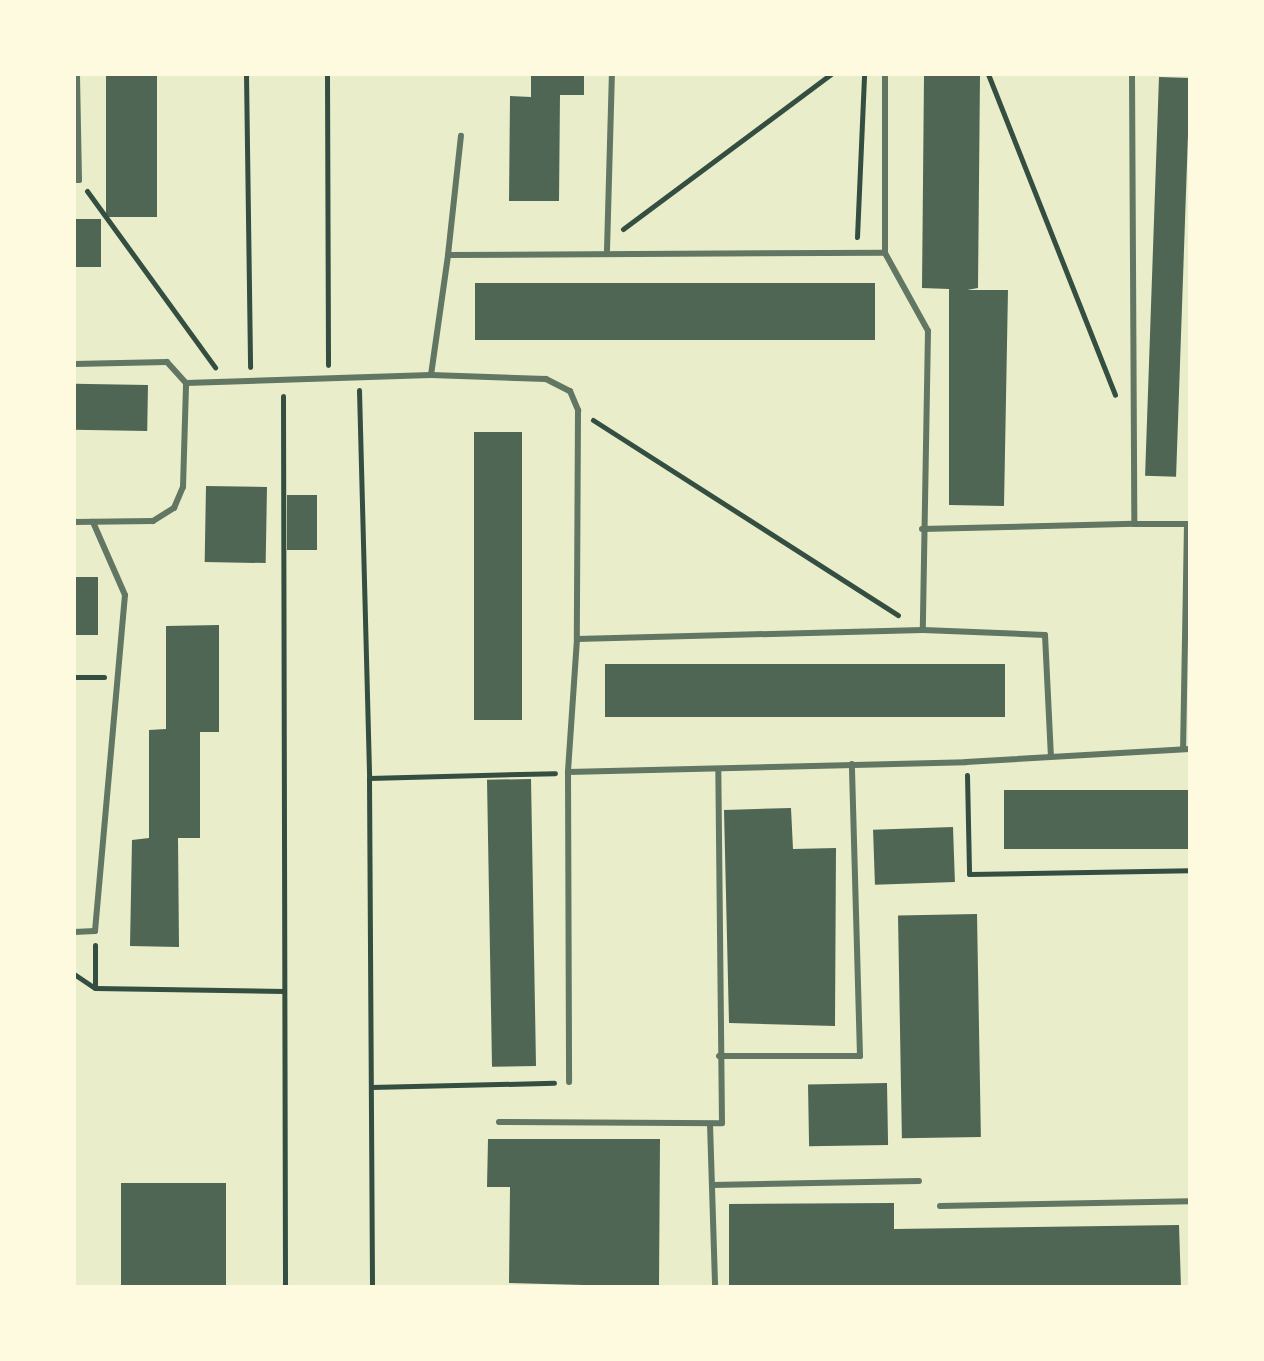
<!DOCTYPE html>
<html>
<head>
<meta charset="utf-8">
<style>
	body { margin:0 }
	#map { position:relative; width:1264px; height:1361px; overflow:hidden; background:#e9edc9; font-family:"PT Sans Narrow",sans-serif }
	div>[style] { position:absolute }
	.building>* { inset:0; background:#4f6655; transform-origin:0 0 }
	.path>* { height:5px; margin:-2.5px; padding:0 2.5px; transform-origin:2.5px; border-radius:2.5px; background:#344e41 }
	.service>* { height:6px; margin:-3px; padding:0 3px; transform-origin:3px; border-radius:3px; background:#617663 }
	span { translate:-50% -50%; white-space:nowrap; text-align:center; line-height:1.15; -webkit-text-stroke:8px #fefae0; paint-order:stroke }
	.frame { position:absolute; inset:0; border:76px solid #fefae0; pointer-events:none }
</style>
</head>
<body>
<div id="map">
	<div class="building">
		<i style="left:106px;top:74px;width:51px;height:143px"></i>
		<i style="clip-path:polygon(531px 74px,584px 74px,584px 95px,560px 95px,559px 201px,509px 201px,510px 96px,531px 97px)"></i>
		<i style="clip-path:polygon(924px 75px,980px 75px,978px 288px,967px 290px,1008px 290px,1004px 506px,949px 505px,949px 289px,922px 288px)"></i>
		<i style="left:1159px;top:77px;width:31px;height:399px;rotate:2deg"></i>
		<i style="left:74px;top:219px;width:27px;height:48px"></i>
		<i style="left:475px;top:283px;width:400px;height:57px"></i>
		<i style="left:148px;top:385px;width:46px;height:74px;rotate:91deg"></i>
		<i style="left:474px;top:432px;width:48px;height:288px"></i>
		<i style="left:206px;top:486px;width:61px;height:76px;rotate:1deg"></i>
		<i style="left:287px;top:495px;width:30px;height:55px"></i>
		<i style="left:74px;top:577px;width:24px;height:58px"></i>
		<i style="clip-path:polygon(219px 625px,219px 732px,200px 732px,200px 838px,178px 838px,179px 947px,130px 946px,132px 840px,149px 838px,149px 730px,166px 729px,166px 626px)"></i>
		<i style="left:1005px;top:664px;width:53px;height:400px;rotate:90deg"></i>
		<i style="left:531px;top:779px;width:287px;height:44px;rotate:89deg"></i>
		<i style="left:1004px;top:790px;width:186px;height:59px"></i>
		<i style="clip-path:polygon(791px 808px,793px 849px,836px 848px,835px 1026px,729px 1023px,724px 810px)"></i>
		<i style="left:953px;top:827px;width:55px;height:80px;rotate:88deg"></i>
		<i style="left:977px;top:914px;width:223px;height:79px;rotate:89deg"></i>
		<i style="left:887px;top:1083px;width:62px;height:79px;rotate:89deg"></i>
		<i style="clip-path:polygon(488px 1139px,660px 1139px,659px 1287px,509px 1283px,510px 1187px,487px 1187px)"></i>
		<i style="left:121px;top:1183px;width:105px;height:104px"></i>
		<i style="clip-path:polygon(894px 1203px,894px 1229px,1179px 1225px,1181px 1287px,729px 1287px,729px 1204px)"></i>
	</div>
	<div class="path">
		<i style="left:246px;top:74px;width:293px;rotate:89.2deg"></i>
		<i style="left:327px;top:74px;width:291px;rotate:89.8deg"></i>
		<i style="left:988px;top:74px;width:345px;rotate:68.4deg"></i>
		<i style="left:87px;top:191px;width:218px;rotate:54deg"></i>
		<i style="left:623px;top:229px;width:259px;rotate:-36.7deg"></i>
		<i style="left:857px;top:237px;width:163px;rotate:-87.5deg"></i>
		<i style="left:359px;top:390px;width:388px;rotate:88.5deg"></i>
		<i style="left:369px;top:778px;width:509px;rotate:89.66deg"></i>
		<i style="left:283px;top:396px;width:891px;rotate:89.87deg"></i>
		<i style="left:593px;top:420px;width:362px;rotate:32.6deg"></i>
		<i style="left:74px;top:677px;width:30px"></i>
		<i style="left:967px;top:775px;width:99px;rotate:88.8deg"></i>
		<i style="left:969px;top:874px;width:221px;rotate:-1deg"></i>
		<i style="left:369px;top:778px;width:186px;rotate:-1.5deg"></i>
		<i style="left:74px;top:974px;width:25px;rotate:34deg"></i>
		<i style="left:95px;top:988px;width:189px;rotate:0.9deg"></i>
		<i style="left:95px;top:987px;width:42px;rotate:-90deg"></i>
		<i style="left:371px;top:1087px;width:183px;rotate:-1.3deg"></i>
	</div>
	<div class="service">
		<i style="left:1132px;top:74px;width:450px;rotate:89.7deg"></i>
		<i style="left:1134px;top:524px;width:53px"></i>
		<i style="left:1187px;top:524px;width:225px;rotate:91deg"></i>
		<i style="left:74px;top:180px;width:5px"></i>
		<i style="left:79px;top:180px;width:106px;rotate:-91.1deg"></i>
		<i style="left:607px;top:250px;width:176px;rotate:-88.4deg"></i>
		<i style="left:885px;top:253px;width:89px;rotate:61.1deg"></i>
		<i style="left:928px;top:331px;width:299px;rotate:91deg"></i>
		<i style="left:448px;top:255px;width:120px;rotate:-83.8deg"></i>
		<i style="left:74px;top:364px;width:93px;rotate:-1.2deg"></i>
		<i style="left:167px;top:362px;width:28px;rotate:48deg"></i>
		<i style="left:431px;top:375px;width:121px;rotate:-81.9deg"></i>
		<i style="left:448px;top:255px;width:437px;rotate:-0.3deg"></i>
		<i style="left:885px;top:253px;width:179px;rotate:-90deg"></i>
		<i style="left:74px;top:522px;width:79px;rotate:-0.7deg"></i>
		<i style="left:153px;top:521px;width:25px;rotate:-32deg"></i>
		<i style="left:174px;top:508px;width:23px;rotate:-67deg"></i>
		<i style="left:183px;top:487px;width:104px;rotate:-88.3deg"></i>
		<i style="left:186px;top:383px;width:245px;rotate:-1.9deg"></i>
		<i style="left:431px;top:375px;width:115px;rotate:2deg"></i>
		<i style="left:546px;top:379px;width:27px;rotate:27deg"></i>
		<i style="left:570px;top:391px;width:21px;rotate:67deg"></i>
		<i style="left:578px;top:410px;width:229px;rotate:90.3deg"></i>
		<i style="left:577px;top:639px;width:133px;rotate:93.9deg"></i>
		<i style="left:568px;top:772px;width:310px;rotate:89.8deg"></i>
		<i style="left:922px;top:529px;width:212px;rotate:-1.4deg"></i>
		<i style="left:577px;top:639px;width:346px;rotate:-1.5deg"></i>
		<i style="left:923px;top:630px;width:122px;rotate:2.3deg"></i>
		<i style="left:1045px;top:635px;width:121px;rotate:87.2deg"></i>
		<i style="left:568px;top:772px;width:398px;rotate:-1.4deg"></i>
		<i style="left:966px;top:762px;width:224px;rotate:-3.3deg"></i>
		<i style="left:74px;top:932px;width:21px;rotate:-3deg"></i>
		<i style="left:95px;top:931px;width:337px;rotate:-84.9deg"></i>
		<i style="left:125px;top:595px;width:80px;rotate:-113.7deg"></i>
		<i style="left:719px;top:1056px;width:141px"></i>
		<i style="left:860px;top:1056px;width:292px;rotate:-91.6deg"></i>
		<i style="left:499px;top:1122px;width:223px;rotate:0.3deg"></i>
		<i style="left:722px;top:1123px;width:354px;rotate:-90.6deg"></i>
		<i style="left:710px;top:1124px;width:163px;rotate:88.2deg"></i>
		<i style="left:712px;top:1185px;width:207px;rotate:-1.1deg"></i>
		<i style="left:940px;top:1206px;width:250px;rotate:-1.1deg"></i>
	</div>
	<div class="frame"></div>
</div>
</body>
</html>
